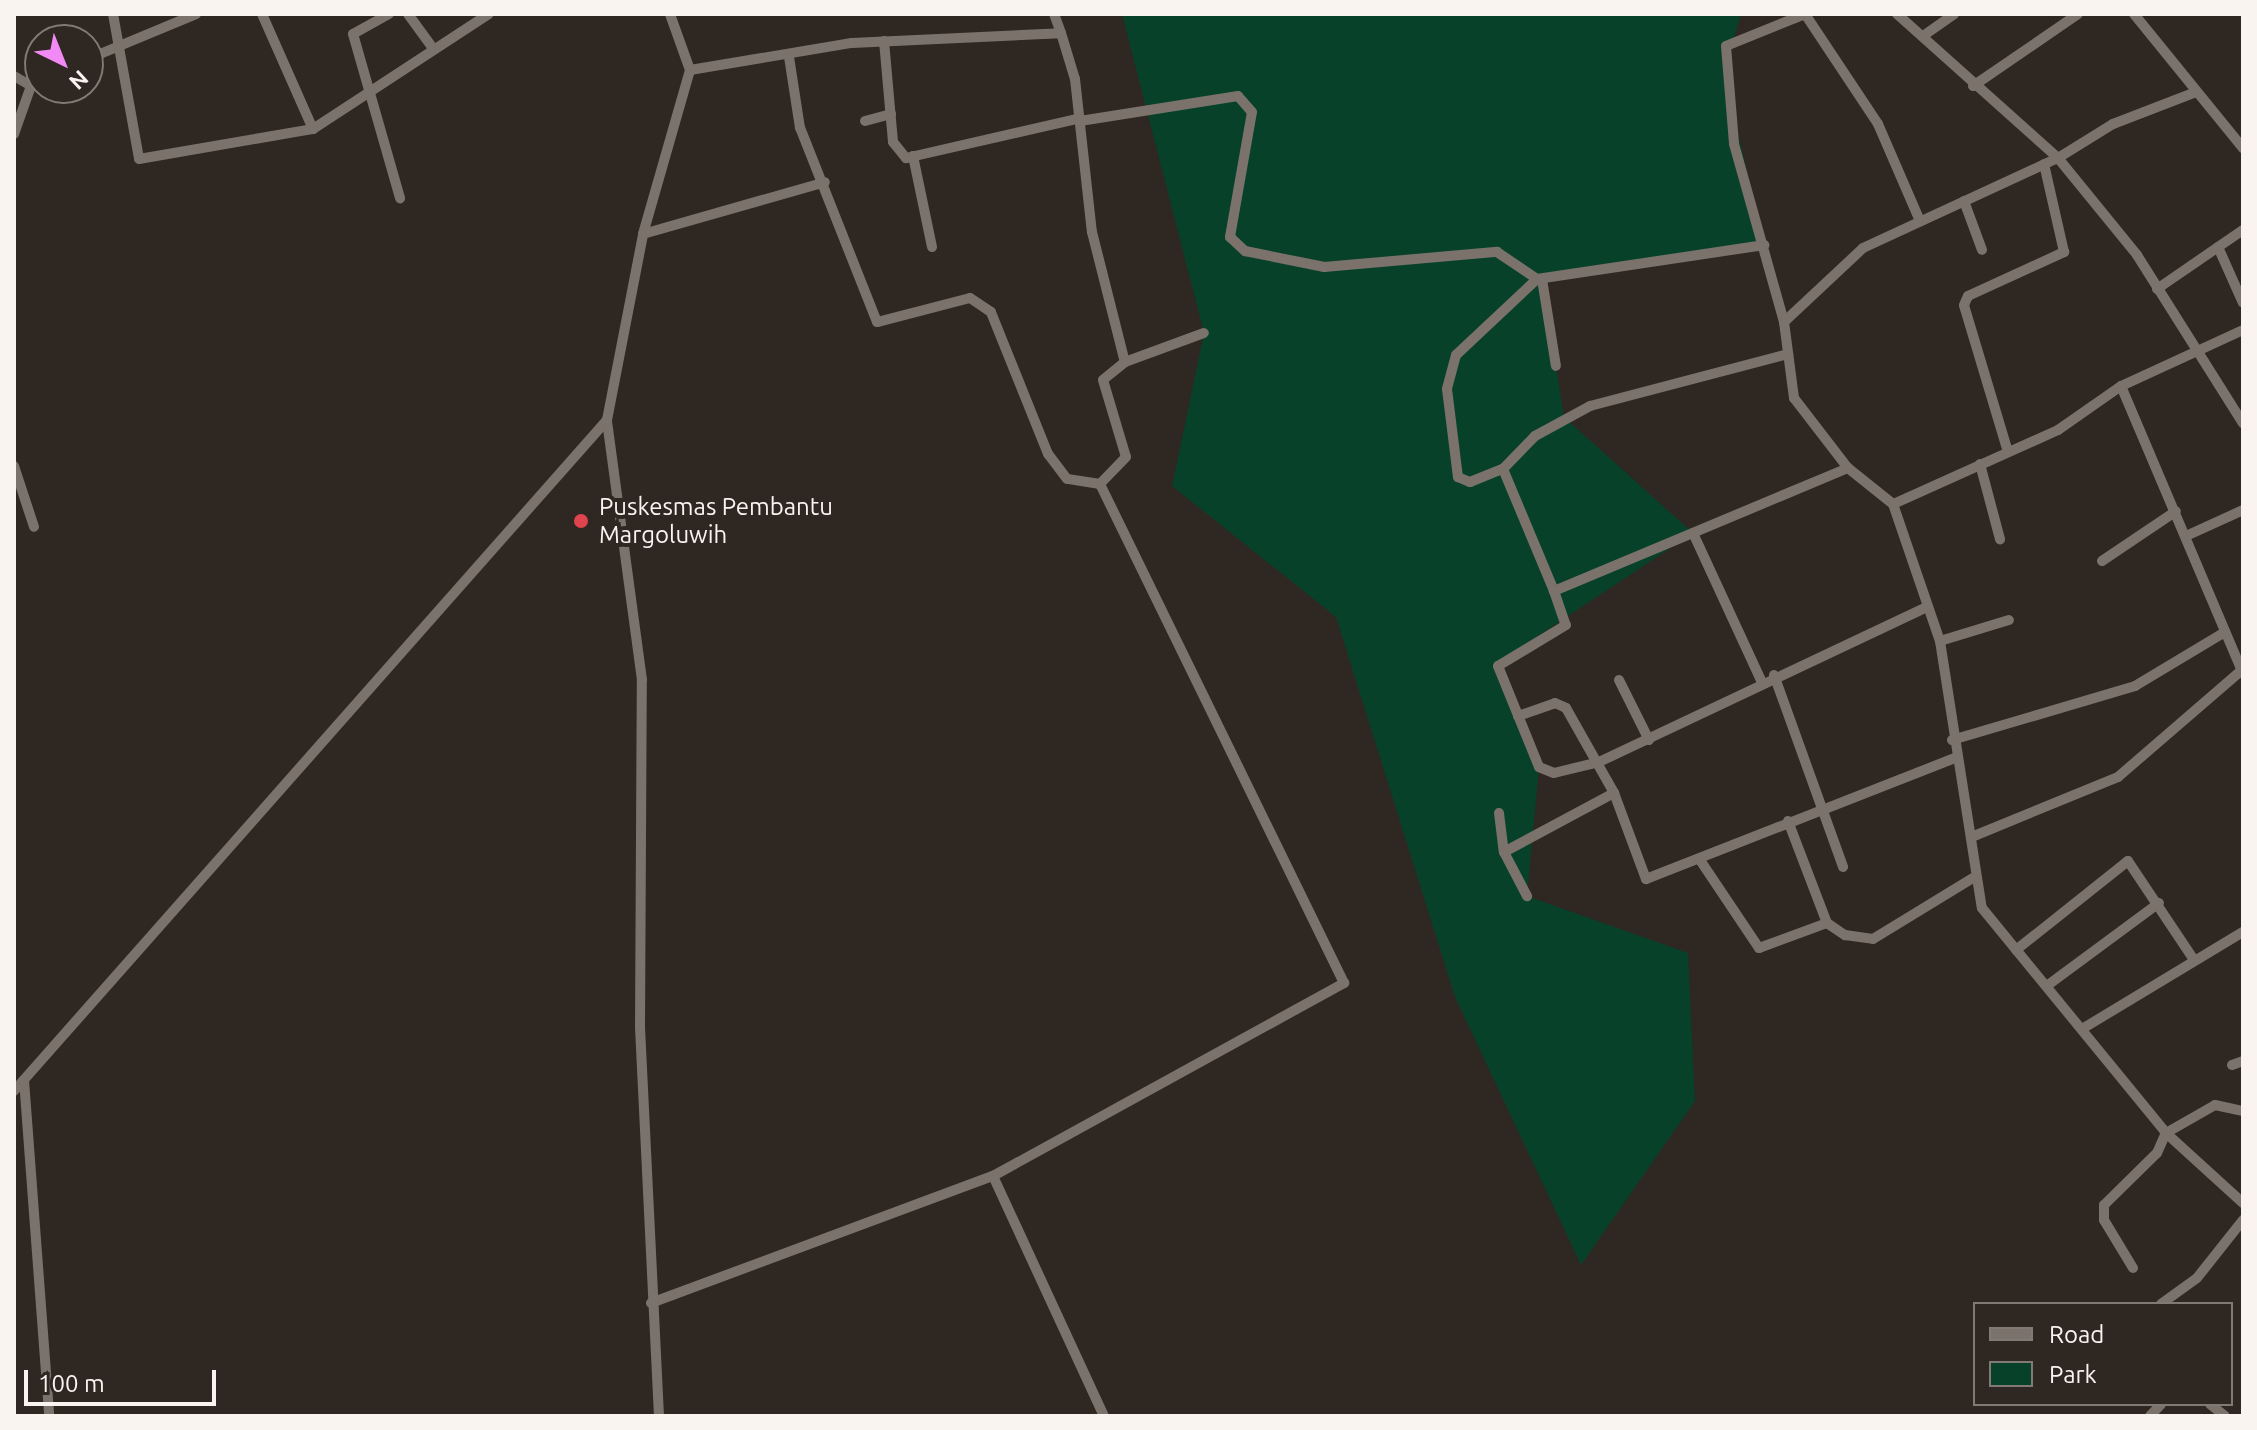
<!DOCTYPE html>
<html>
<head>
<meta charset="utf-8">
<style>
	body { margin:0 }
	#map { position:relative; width:2257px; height:1430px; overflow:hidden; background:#2f2721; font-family:Ubuntu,sans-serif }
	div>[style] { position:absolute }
	.green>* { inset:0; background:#08412a }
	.street>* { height:10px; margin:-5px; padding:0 5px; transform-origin:5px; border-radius:5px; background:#7b726b }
	.dots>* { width:22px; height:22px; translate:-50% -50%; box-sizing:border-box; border:4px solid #2f2721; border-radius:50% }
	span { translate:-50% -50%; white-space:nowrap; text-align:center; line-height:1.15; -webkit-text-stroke:8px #2f2721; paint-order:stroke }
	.poi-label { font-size:24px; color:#f9f4f0 }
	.left { translate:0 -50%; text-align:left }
	.frame { position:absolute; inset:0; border:16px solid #f9f4f0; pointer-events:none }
	.legend { position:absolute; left:1973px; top:1302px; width:260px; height:104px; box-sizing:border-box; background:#2f2721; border:2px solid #807974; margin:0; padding:10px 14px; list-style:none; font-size:24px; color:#f9f4f0 }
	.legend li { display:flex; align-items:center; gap:16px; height:40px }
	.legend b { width:40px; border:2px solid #807974 }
	.north { position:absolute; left:24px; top:24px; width:80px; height:80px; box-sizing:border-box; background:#2f2721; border:2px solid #807974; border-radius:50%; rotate:137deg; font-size:22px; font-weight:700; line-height:32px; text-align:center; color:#f9f4f0 }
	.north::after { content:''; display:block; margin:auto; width:28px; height:36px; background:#f18af4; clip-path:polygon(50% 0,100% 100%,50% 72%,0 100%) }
	.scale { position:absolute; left:24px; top:1370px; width:192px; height:36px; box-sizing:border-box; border:4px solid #f9f4f0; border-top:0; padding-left:10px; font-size:24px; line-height:28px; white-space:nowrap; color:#f9f4f0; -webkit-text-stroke:6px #2f2721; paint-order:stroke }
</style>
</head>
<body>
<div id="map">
	<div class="green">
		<i style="clip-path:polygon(1122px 14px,1741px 14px,1724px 73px,1764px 245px,1542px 279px,1564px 417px,1693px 533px,1502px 660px,1539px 767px,1527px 896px,1688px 953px,1695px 1101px,1581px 1265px,1455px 997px,1336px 617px,1172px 486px,1204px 333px)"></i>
	</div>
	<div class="street">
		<i style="left:113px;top:14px;width:147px;rotate:79.8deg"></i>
		<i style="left:139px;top:159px;width:177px;rotate:-9.8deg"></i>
		<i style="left:313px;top:129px;width:210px;rotate:-33.2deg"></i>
		<i style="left:262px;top:14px;width:126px;rotate:66.1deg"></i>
		<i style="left:389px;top:14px;width:41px;rotate:150.9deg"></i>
		<i style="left:353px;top:34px;width:171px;rotate:74deg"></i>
		<i style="left:408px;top:14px;width:39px;rotate:54deg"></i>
		<i style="left:1805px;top:14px;width:85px;rotate:157.9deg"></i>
		<i style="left:1726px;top:46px;width:98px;rotate:85.3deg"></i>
		<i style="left:1734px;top:144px;width:185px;rotate:74.3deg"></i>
		<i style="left:1784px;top:322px;width:77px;rotate:82.5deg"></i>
		<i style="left:1794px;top:398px;width:88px;rotate:52.4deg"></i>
		<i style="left:1848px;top:468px;width:58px;rotate:38.7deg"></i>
		<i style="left:1805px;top:14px;width:132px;rotate:56.4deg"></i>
		<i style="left:1878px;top:124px;width:106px;rotate:66.6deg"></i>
		<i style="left:1897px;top:14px;width:216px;rotate:41.8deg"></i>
		<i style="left:2058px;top:158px;width:65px;rotate:-31.7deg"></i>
		<i style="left:2113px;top:124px;width:89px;rotate:-21.1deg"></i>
		<i style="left:2134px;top:14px;width:173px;rotate:50.9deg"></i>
		<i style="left:1061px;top:33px;width:48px;rotate:73.1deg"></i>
		<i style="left:1075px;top:79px;width:154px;rotate:83.7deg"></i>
		<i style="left:1092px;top:232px;width:134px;rotate:75.8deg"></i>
		<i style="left:1125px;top:362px;width:28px;rotate:141deg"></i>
		<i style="left:1103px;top:380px;width:80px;rotate:73.4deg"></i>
		<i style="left:1126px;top:457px;width:37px;rotate:134deg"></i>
		<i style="left:1923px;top:36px;width:38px;rotate:-35deg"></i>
		<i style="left:884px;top:41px;width:101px;rotate:84.9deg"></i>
		<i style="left:893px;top:142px;width:21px;rotate:51deg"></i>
		<i style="left:906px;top:158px;width:179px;rotate:-12.9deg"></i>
		<i style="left:88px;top:59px;width:117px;rotate:-22.6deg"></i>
		<i style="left:690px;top:70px;width:164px;rotate:-9.5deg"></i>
		<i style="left:852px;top:43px;width:209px;rotate:-2.7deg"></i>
		<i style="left:1061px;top:33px;width:20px;rotate:-110deg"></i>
		<i style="left:14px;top:76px;width:20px;rotate:30deg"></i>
		<i style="left:31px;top:86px;width:10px;rotate:-24deg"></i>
		<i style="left:1973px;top:86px;width:127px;rotate:-34.4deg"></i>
		<i style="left:865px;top:121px;width:27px;rotate:-15deg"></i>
		<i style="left:1080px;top:121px;width:160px;rotate:-9deg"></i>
		<i style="left:1238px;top:96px;width:21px;rotate:49deg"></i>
		<i style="left:1252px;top:112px;width:127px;rotate:100deg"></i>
		<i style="left:1230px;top:237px;width:21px;rotate:43deg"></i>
		<i style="left:1245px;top:251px;width:81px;rotate:11.4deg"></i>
		<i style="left:1324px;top:267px;width:174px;rotate:-5deg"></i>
		<i style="left:1497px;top:252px;width:48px;rotate:34deg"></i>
		<i style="left:1537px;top:279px;width:111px;rotate:136.8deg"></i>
		<i style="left:1456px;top:355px;width:35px;rotate:105deg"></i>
		<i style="left:1447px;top:389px;width:89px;rotate:82.9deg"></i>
		<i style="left:1458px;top:477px;width:13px;rotate:23deg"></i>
		<i style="left:1470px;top:482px;width:35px;rotate:-22deg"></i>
		<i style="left:1503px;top:469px;width:132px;rotate:67.3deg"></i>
		<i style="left:14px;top:134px;width:51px;rotate:-70.5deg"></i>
		<i style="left:913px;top:156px;width:93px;rotate:78.2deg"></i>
		<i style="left:1964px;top:201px;width:52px;rotate:69.8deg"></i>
		<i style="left:643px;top:234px;width:189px;rotate:-15.9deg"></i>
		<i style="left:2218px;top:247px;width:61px;rotate:65.9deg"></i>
		<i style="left:1537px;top:279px;width:230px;rotate:-8.5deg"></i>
		<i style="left:1542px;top:279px;width:88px;rotate:80.9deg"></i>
		<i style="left:2157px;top:289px;width:104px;rotate:-34.5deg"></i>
		<i style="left:1784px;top:322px;width:108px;rotate:-43.1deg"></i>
		<i style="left:1863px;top:248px;width:215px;rotate:-24.8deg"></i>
		<i style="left:2058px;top:158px;width:125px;rotate:50.8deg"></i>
		<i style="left:2137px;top:255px;width:199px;rotate:57.8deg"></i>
		<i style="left:2243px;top:330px;width:134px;rotate:155.3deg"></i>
		<i style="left:2121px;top:386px;width:77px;rotate:145.1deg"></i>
		<i style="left:2058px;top:430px;width:181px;rotate:155.8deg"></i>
		<i style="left:1893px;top:504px;width:145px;rotate:71.1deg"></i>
		<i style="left:1940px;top:641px;width:270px;rotate:81.1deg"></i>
		<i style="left:1982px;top:908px;width:291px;rotate:50.7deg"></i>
		<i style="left:2166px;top:1133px;width:104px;rotate:42.3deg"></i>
		<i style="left:1125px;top:362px;width:84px;rotate:-20.2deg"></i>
		<i style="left:2121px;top:386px;width:313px;rotate:67deg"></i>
		<i style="left:2008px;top:452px;width:153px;rotate:-106.7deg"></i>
		<i style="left:1964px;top:305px;width:10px;rotate:-66deg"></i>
		<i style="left:1968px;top:296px;width:106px;rotate:-24.6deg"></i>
		<i style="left:2064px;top:252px;width:90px;rotate:-102.8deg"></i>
		<i style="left:1980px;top:464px;width:78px;rotate:75.1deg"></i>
		<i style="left:14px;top:466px;width:64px;rotate:71.8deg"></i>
		<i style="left:1848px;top:468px;width:319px;rotate:157.3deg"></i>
		<i style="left:1554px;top:591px;width:36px;rotate:71deg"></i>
		<i style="left:1566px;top:625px;width:79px;rotate:148.9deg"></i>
		<i style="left:1498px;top:666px;width:109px;rotate:67.9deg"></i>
		<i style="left:1539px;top:767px;width:16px;rotate:22deg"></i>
		<i style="left:1554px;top:773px;width:46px;rotate:-13.7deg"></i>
		<i style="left:1599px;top:762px;width:363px;rotate:-25.3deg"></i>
		<i style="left:1503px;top:469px;width:46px;rotate:-45.9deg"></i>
		<i style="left:1535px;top:436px;width:63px;rotate:-28.6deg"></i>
		<i style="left:1590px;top:406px;width:205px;rotate:-14.7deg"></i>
		<i style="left:1693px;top:533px;width:162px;rotate:65.2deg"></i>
		<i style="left:2186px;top:536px;width:63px;rotate:-24.5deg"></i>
		<i style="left:2102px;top:561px;width:89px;rotate:-34deg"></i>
		<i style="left:1940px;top:641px;width:72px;rotate:-16.9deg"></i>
		<i style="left:1774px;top:675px;width:204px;rotate:70.2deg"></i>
		<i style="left:1619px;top:680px;width:67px;rotate:63.4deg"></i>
		<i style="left:1518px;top:716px;width:39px;rotate:-19deg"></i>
		<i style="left:1555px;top:703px;width:12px;rotate:24deg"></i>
		<i style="left:1566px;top:708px;width:98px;rotate:60.5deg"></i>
		<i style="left:1614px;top:793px;width:92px;rotate:69.6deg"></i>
		<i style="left:1646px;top:879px;width:331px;rotate:-21.4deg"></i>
		<i style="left:1952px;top:740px;width:191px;rotate:-16.4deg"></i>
		<i style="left:2135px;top:686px;width:105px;rotate:-31deg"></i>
		<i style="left:1499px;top:813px;width:39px;rotate:83deg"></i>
		<i style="left:1504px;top:852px;width:50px;rotate:62.4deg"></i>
		<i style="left:1788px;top:821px;width:109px;rotate:69.1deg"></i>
		<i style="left:1974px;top:836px;width:156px;rotate:-22.3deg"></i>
		<i style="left:2118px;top:777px;width:162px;rotate:-40.8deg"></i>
		<i style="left:1504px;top:852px;width:125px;rotate:-28.2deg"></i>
		<i style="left:1700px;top:860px;width:106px;rotate:56.2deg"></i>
		<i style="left:1759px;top:948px;width:72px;rotate:-20.2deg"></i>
		<i style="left:1827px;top:923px;width:22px;rotate:34deg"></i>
		<i style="left:1845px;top:935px;width:28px;rotate:8deg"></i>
		<i style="left:1873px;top:939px;width:117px;rotate:-31.4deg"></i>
		<i style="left:2016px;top:950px;width:143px;rotate:-38.5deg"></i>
		<i style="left:2128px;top:861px;width:119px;rotate:56.3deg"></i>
		<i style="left:2048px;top:985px;width:138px;rotate:-36.5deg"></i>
		<i style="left:2082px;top:1029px;width:188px;rotate:-31.1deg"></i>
		<i style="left:2232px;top:1065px;width:12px;rotate:-20deg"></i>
		<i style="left:24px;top:1080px;width:337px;rotate:85.7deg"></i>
		<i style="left:14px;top:1091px;width:895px;rotate:-48.53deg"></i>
		<i style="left:993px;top:1176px;width:264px;rotate:65.2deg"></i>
		<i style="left:2133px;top:1268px;width:56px;rotate:-121.1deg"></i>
		<i style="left:2104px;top:1220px;width:15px;rotate:-90deg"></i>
		<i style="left:2104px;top:1205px;width:74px;rotate:-44.5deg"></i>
		<i style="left:2157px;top:1153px;width:22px;rotate:-66deg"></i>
		<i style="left:2166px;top:1133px;width:56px;rotate:-29.7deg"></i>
		<i style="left:2215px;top:1105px;width:29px;rotate:12deg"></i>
		<i style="left:651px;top:1303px;width:365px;rotate:-20.4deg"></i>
		<i style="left:993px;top:1176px;width:401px;rotate:-28.8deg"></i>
		<i style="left:1344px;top:983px;width:555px;rotate:-116.06deg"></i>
		<i style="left:1100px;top:484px;width:33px;rotate:-171deg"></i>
		<i style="left:1067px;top:479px;width:31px;rotate:-127deg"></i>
		<i style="left:1048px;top:454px;width:153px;rotate:-111.9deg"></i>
		<i style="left:991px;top:312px;width:25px;rotate:-146deg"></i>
		<i style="left:970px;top:298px;width:96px;rotate:165.5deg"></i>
		<i style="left:877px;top:322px;width:209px;rotate:-111.6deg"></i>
		<i style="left:800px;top:128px;width:72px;rotate:-98.8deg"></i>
		<i style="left:2161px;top:1304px;width:44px;rotate:-35.8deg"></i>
		<i style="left:2197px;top:1278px;width:74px;rotate:-51.6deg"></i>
		<i style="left:2210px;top:1404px;width:19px;rotate:39deg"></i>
		<i style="left:659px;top:1416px;width:389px;rotate:-92.8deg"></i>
		<i style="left:640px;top:1027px;width:347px;rotate:-89.7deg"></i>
		<i style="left:642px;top:680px;width:262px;rotate:-97.7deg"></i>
		<i style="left:607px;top:420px;width:189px;rotate:-79deg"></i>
		<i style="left:643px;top:234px;width:171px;rotate:-74deg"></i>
		<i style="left:690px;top:70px;width:59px;rotate:-109.7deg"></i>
		<i style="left:2150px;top:1416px;width:16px;rotate:-47deg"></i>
	</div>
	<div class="dots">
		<i style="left:581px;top:521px;background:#e0444e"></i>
	</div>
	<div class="poi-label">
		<span class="left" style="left:599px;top:521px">Puskesmas Pembantu<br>Margoluwih</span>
	</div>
	<div class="frame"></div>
	<ul class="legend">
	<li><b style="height:10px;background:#7b726b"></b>Road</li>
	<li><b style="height:22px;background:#08412a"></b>Park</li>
	</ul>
	<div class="north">N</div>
	<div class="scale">100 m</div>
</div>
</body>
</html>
